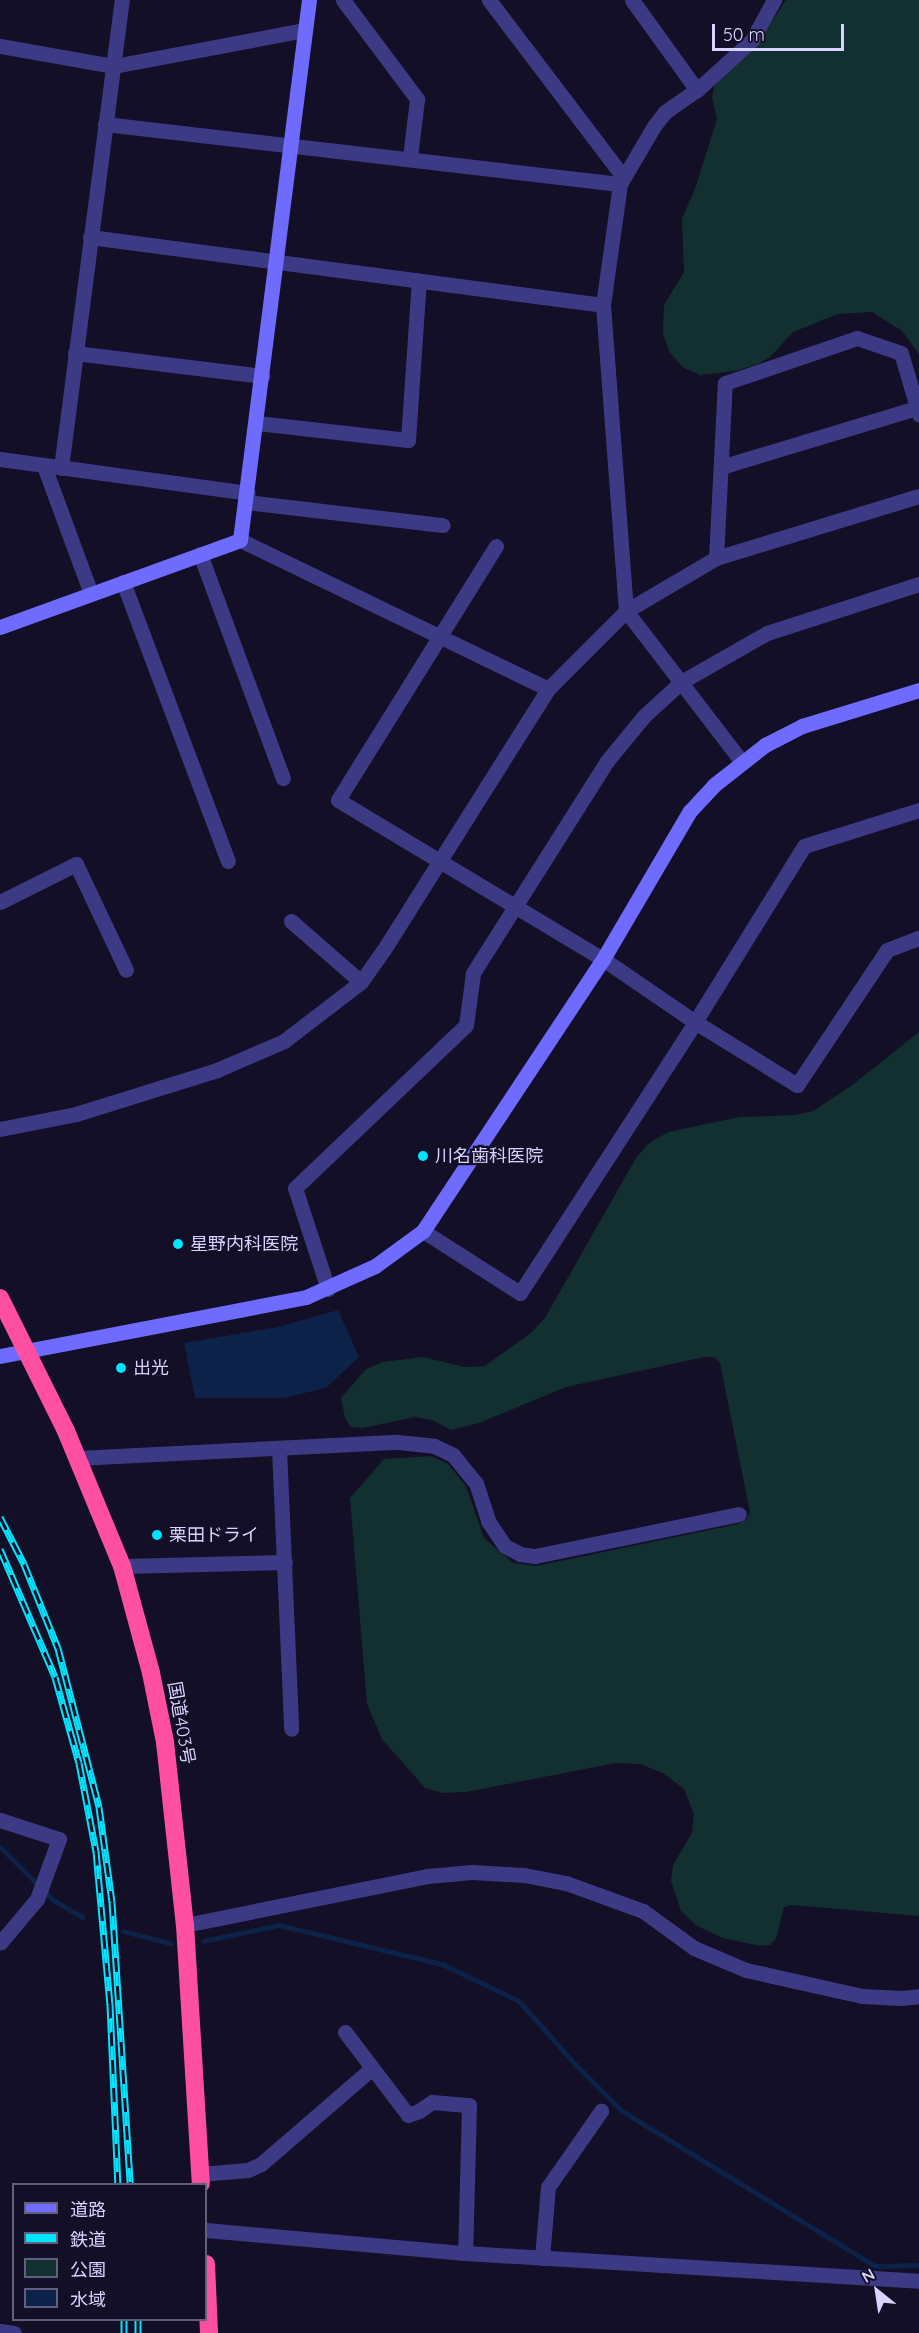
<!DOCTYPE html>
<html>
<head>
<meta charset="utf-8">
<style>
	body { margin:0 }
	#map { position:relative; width:919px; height:2333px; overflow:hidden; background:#130f26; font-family:Quicksand,"Noto Sans JP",sans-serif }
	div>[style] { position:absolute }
	.green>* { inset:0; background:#12302f }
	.water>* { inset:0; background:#0c2248 }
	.stream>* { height:5px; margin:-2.5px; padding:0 2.5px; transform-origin:2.5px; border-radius:2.5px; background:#0c2248 }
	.street>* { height:15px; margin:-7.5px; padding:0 7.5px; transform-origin:7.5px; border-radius:7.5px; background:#3d3a85 }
	.secondary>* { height:15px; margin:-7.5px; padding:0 7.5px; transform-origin:7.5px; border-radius:7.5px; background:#6f6bff }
	.highway>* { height:18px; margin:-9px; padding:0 9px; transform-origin:9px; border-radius:9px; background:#ff4fa3 }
	.rail>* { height:7px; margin-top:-3.5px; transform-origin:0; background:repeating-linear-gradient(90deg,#130f26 0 14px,#00e5ff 0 28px); box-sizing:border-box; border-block:2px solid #00e5ff }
	.dots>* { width:16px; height:16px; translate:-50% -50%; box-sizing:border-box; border:3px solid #130f26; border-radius:50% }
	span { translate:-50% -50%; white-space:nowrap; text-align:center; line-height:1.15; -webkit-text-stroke:4.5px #130f26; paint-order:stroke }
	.poi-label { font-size:18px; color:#d9d4ff }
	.left { translate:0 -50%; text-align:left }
	.street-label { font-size:18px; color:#d9d4ff }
	.legend { position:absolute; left:12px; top:2183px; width:195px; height:138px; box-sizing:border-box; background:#130f26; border:2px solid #625e7d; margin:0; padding:8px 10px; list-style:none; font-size:18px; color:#d9d4ff }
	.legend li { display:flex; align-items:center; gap:12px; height:30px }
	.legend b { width:30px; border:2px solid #625e7d }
	.north { position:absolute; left:847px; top:2261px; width:60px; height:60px; -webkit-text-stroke:4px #130f26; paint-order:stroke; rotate:330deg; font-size:16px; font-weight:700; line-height:24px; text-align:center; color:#d9d4ff }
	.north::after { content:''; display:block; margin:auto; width:21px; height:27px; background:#d9d4ff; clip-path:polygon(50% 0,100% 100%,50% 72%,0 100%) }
	.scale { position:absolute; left:712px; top:24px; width:132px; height:27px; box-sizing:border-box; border:3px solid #d9d4ff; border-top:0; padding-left:8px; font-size:18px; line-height:21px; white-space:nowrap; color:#d9d4ff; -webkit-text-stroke:4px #130f26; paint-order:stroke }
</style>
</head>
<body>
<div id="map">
	<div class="green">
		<i style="clip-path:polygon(786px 0,919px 0,919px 354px,902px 331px,872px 312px,838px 314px,793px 332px,770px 357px,758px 364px,735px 371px,700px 375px,684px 368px,670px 353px,663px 334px,664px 305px,684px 272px,682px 219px,696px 186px,717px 119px,712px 98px,714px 86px,724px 73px,758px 43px)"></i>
		<i style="clip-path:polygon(919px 1032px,919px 1916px,792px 1905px,784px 1907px,776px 1939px,770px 1945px,760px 1946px,723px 1938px,697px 1926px,681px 1911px,671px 1881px,673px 1865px,692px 1833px,694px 1814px,684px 1789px,663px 1773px,640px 1764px,616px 1763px,466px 1792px,443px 1793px,425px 1788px,382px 1739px,367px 1704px,350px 1498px,384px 1459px,431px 1456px,448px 1464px,466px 1486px,484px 1538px,513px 1563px,536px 1566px,738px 1524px,746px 1520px,750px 1512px,720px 1363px,714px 1357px,704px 1357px,566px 1387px,479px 1423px,451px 1430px,432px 1420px,415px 1417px,363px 1428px,351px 1427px,345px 1418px,341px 1398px,366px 1369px,383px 1362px,423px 1357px,465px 1367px,485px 1366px,531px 1333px,545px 1318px,636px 1158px,648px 1144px,668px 1132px,740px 1117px,795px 1115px,813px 1111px,851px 1086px)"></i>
	</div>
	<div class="water">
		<i style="clip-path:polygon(338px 1310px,359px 1357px,326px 1388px,283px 1398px,195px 1398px,184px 1343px,278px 1327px)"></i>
	</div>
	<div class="stream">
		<i style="left:0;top:1847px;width:75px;rotate:45deg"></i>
		<i style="left:53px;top:1900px;width:34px;rotate:30deg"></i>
		<i style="left:123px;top:1931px;width:49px;rotate:14.3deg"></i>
		<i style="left:203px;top:1941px;width:78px;rotate:-11.9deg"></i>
		<i style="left:279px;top:1925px;width:168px;rotate:13.5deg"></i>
		<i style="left:442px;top:1964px;width:85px;rotate:25.7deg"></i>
		<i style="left:519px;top:2001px;width:84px;rotate:48.4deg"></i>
		<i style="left:575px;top:2064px;width:66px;rotate:45deg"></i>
		<i style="left:622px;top:2111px;width:297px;rotate:31.5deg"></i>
		<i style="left:875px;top:2266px;width:44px;rotate:-1.3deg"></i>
	</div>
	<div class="street">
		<i style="left:343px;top:0;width:124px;rotate:53.2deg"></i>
		<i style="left:417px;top:99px;width:59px;rotate:96.8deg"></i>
		<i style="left:489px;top:0;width:223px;rotate:52.8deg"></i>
		<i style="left:632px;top:0;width:111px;rotate:54.2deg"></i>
		<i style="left:0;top:46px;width:116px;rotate:10deg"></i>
		<i style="left:114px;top:66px;width:194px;rotate:-10.7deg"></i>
		<i style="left:105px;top:124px;width:518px;rotate:6.65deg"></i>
		<i style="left:90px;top:237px;width:517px;rotate:7.55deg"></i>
		<i style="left:75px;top:353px;width:189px;rotate:7deg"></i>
		<i style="left:257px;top:423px;width:152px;rotate:6.4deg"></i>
		<i style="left:408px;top:440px;width:160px;rotate:-86.1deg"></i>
		<i style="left:0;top:459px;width:250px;rotate:7.8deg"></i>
		<i style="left:44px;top:466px;width:136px;rotate:69.8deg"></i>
		<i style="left:721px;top:467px;width:205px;rotate:-16.8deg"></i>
		<i style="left:61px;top:468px;width:472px;rotate:-82.6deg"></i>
		<i style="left:246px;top:502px;width:198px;rotate:6.7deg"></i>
		<i style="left:240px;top:540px;width:342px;rotate:25.8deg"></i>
		<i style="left:496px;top:546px;width:299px;rotate:121.9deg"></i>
		<i style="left:338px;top:800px;width:309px;rotate:31deg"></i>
		<i style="left:603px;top:959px;width:112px;rotate:34.4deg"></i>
		<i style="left:695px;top:1022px;width:120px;rotate:31.7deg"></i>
		<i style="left:797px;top:1085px;width:162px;rotate:-56.3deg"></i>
		<i style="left:887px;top:950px;width:34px;rotate:-21deg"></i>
		<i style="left:200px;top:554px;width:239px;rotate:69.7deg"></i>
		<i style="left:716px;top:558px;width:175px;rotate:-87.1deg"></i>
		<i style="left:725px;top:383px;width:139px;rotate:-18.8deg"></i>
		<i style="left:857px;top:338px;width:46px;rotate:18.8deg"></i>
		<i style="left:901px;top:353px;width:64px;rotate:73.6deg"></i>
		<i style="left:123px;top:582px;width:298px;rotate:69.4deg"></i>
		<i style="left:742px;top:762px;width:190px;rotate:-127.5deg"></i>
		<i style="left:626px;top:611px;width:307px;rotate:-94.3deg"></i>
		<i style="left:603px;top:305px;width:122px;rotate:-82deg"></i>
		<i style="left:620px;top:184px;width:67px;rotate:-59.6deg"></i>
		<i style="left:654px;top:126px;width:18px;rotate:-52deg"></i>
		<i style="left:665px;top:112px;width:39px;rotate:-35deg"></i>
		<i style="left:697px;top:90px;width:74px;rotate:-42.3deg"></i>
		<i style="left:752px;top:40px;width:46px;rotate:-61.2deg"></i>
		<i style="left:0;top:902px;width:85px;rotate:-26.6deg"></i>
		<i style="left:76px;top:864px;width:117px;rotate:64.7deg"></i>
		<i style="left:291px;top:921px;width:93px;rotate:41.1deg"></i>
		<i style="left:0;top:1129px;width:77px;rotate:-11.2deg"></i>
		<i style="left:76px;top:1114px;width:148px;rotate:-17.3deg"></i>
		<i style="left:217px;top:1070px;width:73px;rotate:-23.4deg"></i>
		<i style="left:284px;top:1041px;width:97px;rotate:-37.5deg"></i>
		<i style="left:361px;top:982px;width:38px;rotate:-55deg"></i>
		<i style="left:383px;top:951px;width:310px;rotate:-57.8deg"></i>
		<i style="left:548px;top:689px;width:110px;rotate:-45deg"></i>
		<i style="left:626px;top:611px;width:104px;rotate:-30.5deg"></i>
		<i style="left:716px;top:558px;width:212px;rotate:-17deg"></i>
		<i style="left:423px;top:1231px;width:115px;rotate:32.6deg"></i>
		<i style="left:520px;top:1293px;width:323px;rotate:-57.1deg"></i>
		<i style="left:695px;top:1022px;width:207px;rotate:-58.2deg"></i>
		<i style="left:804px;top:846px;width:121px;rotate:-17.4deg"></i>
		<i style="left:328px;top:1289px;width:106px;rotate:-108.1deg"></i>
		<i style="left:295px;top:1188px;width:236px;rotate:-43.6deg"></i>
		<i style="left:466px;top:1025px;width:52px;rotate:-82.3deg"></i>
		<i style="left:473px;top:973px;width:251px;rotate:-57.7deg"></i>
		<i style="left:607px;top:761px;width:58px;rotate:-50.6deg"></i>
		<i style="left:644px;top:716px;width:50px;rotate:-42.6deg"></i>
		<i style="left:681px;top:682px;width:99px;rotate:-29.7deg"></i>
		<i style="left:767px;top:633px;width:160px;rotate:-17.9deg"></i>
		<i style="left:279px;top:1449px;width:280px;rotate:87.5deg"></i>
		<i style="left:77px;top:1458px;width:321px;rotate:-2.9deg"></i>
		<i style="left:398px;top:1442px;width:36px;rotate:6deg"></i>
		<i style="left:434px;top:1446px;width:21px;rotate:25deg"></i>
		<i style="left:453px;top:1455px;width:36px;rotate:51deg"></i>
		<i style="left:476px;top:1483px;width:40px;rotate:72deg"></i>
		<i style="left:488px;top:1521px;width:30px;rotate:56deg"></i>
		<i style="left:505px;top:1546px;width:17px;rotate:28deg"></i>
		<i style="left:520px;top:1554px;width:15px;rotate:8deg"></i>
		<i style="left:535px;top:1556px;width:208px;rotate:-11.6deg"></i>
		<i style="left:122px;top:1566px;width:163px;rotate:-1.4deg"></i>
		<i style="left:0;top:1820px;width:62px;rotate:17.9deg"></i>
		<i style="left:59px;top:1839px;width:64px;rotate:110.1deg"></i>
		<i style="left:37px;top:1899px;width:57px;rotate:130.1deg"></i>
		<i style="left:185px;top:1925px;width:247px;rotate:-11.4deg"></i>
		<i style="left:427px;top:1876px;width:45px;rotate:-5.1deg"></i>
		<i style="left:472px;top:1872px;width:52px;rotate:3.3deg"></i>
		<i style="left:524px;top:1875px;width:43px;rotate:10.8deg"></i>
		<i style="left:566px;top:1883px;width:82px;rotate:20deg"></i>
		<i style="left:643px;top:1911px;width:63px;rotate:36deg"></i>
		<i style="left:694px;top:1948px;width:56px;rotate:22.9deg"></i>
		<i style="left:746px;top:1970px;width:119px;rotate:12.6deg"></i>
		<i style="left:862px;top:1996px;width:39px;rotate:3deg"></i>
		<i style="left:901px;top:1998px;width:18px;rotate:-6deg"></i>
		<i style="left:345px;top:2032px;width:104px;rotate:52.8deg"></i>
		<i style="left:408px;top:2115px;width:12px;rotate:-20deg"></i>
		<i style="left:419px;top:2111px;width:16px;rotate:-35deg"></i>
		<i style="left:432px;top:2102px;width:37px;rotate:5deg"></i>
		<i style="left:469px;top:2105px;width:148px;rotate:91.5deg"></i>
		<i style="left:200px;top:2174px;width:48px;rotate:-4.8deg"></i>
		<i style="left:248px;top:2170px;width:14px;rotate:-25deg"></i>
		<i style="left:261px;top:2164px;width:145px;rotate:-40.8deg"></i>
		<i style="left:206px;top:2230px;width:260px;rotate:5.1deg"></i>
		<i style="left:465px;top:2253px;width:455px;rotate:3.5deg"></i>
		<i style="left:542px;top:2258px;width:71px;rotate:-85.2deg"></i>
		<i style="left:548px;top:2187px;width:93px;rotate:-55.1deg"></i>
		<i style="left:0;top:2331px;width:14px;rotate:8deg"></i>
	</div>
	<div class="secondary">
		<i style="left:0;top:627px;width:255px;rotate:-19.9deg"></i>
		<i style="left:240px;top:540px;width:544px;rotate:-82.72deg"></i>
		<i style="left:0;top:1356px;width:312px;rotate:-10.9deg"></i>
		<i style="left:306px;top:1297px;width:76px;rotate:-24.2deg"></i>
		<i style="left:375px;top:1266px;width:59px;rotate:-36.1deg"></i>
		<i style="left:423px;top:1231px;width:326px;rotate:-56.5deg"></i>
		<i style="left:603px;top:959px;width:172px;rotate:-59.6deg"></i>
		<i style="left:690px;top:811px;width:35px;rotate:-47deg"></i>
		<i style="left:714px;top:785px;width:65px;rotate:-38.1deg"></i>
		<i style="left:765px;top:745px;width:42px;rotate:-27.2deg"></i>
		<i style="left:802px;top:726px;width:122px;rotate:-17.1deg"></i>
	</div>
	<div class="highway">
		<i style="left:0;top:1298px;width:148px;rotate:63.6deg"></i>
		<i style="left:66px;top:1431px;width:146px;rotate:67.5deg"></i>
		<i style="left:122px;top:1566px;width:111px;rotate:74.8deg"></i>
		<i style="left:151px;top:1673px;width:70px;rotate:78.5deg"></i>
		<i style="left:165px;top:1742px;width:184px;rotate:83.8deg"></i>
		<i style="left:185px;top:1925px;width:259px;rotate:86.5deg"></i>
		<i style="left:206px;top:2264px;width:69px;rotate:87.5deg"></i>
	</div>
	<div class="rail">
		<i style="left:0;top:1517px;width:53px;rotate:62.9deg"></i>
		<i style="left:24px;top:1564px;width:91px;rotate:68deg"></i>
		<i style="left:58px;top:1648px;width:164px;rotate:75.5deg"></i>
		<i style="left:99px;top:1807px;width:96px;rotate:82.2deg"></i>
		<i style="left:112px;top:1902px;width:283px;rotate:86.3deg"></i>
		<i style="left:0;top:1549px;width:139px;rotate:66.7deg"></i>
		<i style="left:55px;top:1677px;width:89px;rotate:74.4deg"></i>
		<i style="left:79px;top:1763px;width:90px;rotate:79.1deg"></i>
		<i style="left:96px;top:1851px;width:154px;rotate:84.8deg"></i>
		<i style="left:110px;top:2004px;width:180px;rotate:87.5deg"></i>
		<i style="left:124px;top:2320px;width:13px;rotate:90deg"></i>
		<i style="left:138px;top:2320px;width:13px;rotate:90deg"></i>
	</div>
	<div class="dots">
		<i style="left:423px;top:1156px;background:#00e5ff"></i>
		<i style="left:178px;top:1244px;background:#00e5ff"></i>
		<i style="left:121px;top:1368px;background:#00e5ff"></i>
		<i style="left:157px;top:1535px;background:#00e5ff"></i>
	</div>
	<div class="poi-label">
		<span class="left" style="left:435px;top:1156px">川名歯科医院</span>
		<span class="left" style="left:190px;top:1244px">星野内科医院</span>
		<span class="left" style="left:133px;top:1368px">出光</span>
		<span class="left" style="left:169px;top:1535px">栗田ドライ</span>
	</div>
	<div class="street-label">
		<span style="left:181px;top:1723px;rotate:80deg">国道403号</span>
	</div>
	<ul class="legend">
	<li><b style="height:8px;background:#6f6bff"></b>道路</li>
	<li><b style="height:8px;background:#00e5ff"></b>鉄道</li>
	<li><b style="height:16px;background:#12302f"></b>公園</li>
	<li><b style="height:16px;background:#0c2248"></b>水域</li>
	</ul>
	<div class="north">N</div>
	<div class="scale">50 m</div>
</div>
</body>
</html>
